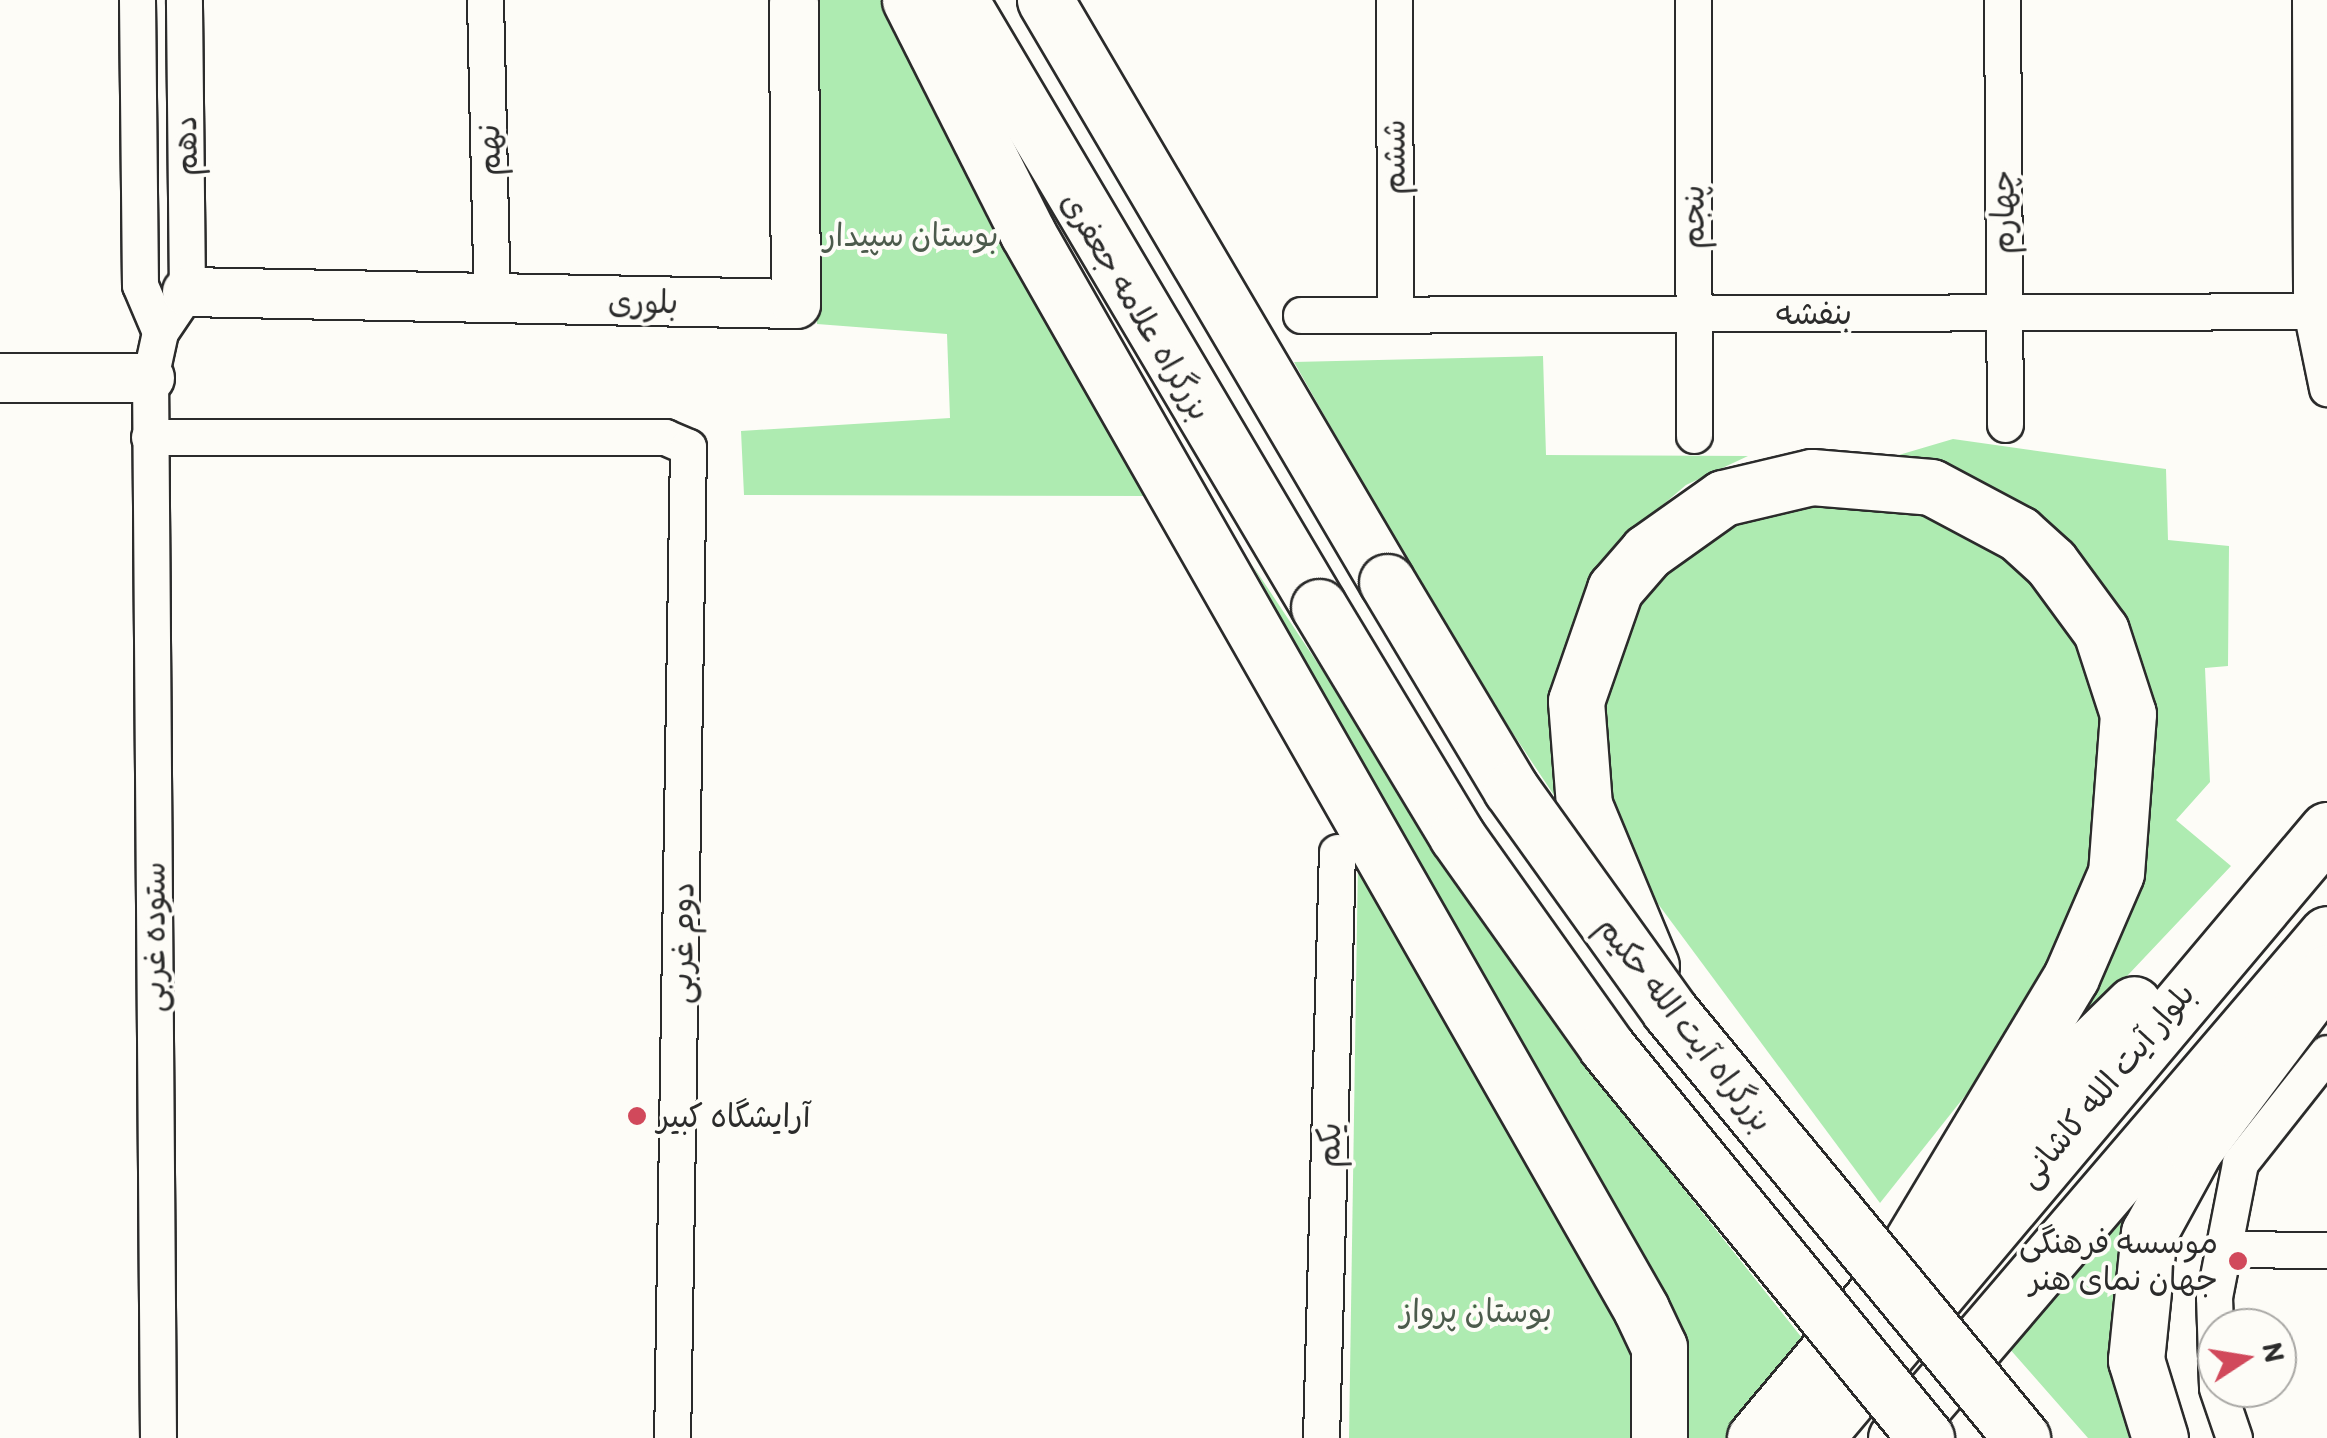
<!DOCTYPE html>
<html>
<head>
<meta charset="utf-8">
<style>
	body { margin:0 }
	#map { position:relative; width:2327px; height:1438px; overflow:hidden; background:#fdfcf7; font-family:Itim,"Playpen Sans Arabic",sans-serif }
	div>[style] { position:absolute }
	.green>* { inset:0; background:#aeebb1 }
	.roads { filter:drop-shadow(2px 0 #2b2b2b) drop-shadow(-2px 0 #2b2b2b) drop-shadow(0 2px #2b2b2b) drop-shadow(0 -2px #2b2b2b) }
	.street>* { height:35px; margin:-17.5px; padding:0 17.5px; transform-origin:17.5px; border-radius:17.5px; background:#fdfcf7 }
	.secondary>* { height:48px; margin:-24px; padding:0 24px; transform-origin:24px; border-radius:24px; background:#fdfcf7 }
	.primary>* { height:55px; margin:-27.5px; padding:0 27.5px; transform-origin:27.5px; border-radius:27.5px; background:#fdfcf7 }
	.highway>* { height:55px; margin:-27.5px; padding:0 27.5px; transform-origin:27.5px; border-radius:27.5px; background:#fdfcf7 }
	.bridges { filter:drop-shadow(2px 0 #2b2b2b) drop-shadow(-2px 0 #2b2b2b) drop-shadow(0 2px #2b2b2b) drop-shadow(0 -2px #2b2b2b) }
	.highway-bridge>* { height:55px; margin:-27.5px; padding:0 27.5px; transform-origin:27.5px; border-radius:27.5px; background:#fdfcf7 }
	.dots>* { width:28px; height:28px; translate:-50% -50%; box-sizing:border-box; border:5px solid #fdfcf7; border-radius:50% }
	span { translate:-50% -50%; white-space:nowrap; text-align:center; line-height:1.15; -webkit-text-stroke:8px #fdfcf7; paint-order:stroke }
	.street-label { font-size:32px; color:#2b2b2b }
	.park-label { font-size:32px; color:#4c5b4c }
	.poi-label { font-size:32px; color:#2b2b2b }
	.left { translate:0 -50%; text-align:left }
	.right { translate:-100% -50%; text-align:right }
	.north { position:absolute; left:2197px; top:1308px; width:100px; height:100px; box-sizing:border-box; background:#fdfcf7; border:2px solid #a9a8a5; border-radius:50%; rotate:78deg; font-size:28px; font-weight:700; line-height:40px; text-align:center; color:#2b2b2b }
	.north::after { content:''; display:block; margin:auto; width:35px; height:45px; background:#d1495b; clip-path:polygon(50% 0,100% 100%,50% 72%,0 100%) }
</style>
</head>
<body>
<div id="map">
	<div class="green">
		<i style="clip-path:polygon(808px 0,900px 0,1155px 496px,744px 495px,741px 431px,950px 418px,947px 334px,817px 324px)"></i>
		<i style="clip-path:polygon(1543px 356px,1546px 455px,1748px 456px,1686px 485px,1637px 527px,1587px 589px,1559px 670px,1583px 839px,1457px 649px,1294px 362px)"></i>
		<i style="clip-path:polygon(1953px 439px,2166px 469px,2168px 540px,2229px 546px,2228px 666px,2205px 668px,2210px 782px,2176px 820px,2231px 866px,2007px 1103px,2129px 902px,2149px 823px,2153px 737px,2141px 675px,1892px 457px)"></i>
		<i style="clip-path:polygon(1788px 499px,1916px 504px,1989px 536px,2046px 584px,2096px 661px,2114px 749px,2104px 835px,2026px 1019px,1880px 1203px,1650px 893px,1616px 836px,1590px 722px,1616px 624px,1684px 545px)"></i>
		<i style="clip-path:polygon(1253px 566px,1581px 1060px,1806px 1343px,1727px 1438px,1679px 1438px,1418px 873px)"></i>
		<i style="clip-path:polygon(1358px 859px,1631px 1336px,1635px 1438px,1349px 1438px)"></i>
		<i style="clip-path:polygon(2154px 1187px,2113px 1356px,2129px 1438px,2088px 1438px,2008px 1347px,2127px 1196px)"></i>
	</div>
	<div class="roads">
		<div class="street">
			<i style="left:137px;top:0;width:285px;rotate:89.4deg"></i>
			<i style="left:140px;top:285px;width:51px;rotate:66.9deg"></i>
			<i style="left:485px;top:0;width:301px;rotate:88.7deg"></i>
			<i style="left:1394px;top:0;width:315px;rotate:89.8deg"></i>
			<i style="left:1693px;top:0;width:435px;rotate:89.9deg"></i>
			<i style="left:2002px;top:0;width:424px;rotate:89.6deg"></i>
			<i style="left:2310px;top:0;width:310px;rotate:89.8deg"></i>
			<i style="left:2311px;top:310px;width:80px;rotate:78.4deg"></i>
			<i style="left:1301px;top:315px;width:1026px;rotate:-0.22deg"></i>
			<i style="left:149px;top:437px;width:516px"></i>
			<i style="left:665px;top:437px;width:25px;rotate:23deg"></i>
			<i style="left:688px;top:447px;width:991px;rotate:90.92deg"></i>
			<i style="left:2226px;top:1249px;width:101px;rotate:0.6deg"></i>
			<i style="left:2217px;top:1387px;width:90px;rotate:-91.9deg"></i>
			<i style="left:2214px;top:1297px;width:136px;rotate:-79deg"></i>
			<i style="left:2240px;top:1163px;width:140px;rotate:-51.7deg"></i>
			<i style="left:2217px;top:1388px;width:53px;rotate:71.2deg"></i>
			<i style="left:158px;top:1438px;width:1060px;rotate:-90.43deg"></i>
			<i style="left:150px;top:378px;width:47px;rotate:-77.7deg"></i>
			<i style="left:160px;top:332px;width:48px;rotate:-56deg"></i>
			<i style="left:187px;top:292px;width:292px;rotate:-90.6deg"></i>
			<i style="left:1321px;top:1438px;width:586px;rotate:-88.44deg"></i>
		</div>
		<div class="secondary">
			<i style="left:187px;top:292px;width:609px;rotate:1.13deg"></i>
			<i style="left:796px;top:304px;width:302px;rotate:-90.4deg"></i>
			<i style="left:0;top:378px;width:150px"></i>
		</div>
		<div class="primary">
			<i style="left:1755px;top:1438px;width:459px;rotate:-50deg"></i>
			<i style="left:2050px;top:1086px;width:117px;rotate:-44.3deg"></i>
			<i style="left:1815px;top:1438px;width:795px;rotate:-49.9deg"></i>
			<i style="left:1896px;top:1438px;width:663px;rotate:-49.46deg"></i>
		</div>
		<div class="highway">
			<i style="left:910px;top:0;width:260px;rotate:63.2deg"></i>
			<i style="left:1027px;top:232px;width:1240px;rotate:60.31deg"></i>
			<i style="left:1641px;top:1309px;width:42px;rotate:64.7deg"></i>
			<i style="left:1659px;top:1347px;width:91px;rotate:90deg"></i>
			<i style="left:960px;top:0;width:705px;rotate:59.4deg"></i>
			<i style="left:1045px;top:0;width:675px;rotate:59.56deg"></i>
			<i style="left:1651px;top:966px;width:174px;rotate:-112.6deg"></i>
			<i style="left:1584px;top:805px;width:104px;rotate:-94.4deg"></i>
			<i style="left:1576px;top:701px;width:119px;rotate:-70.8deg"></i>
			<i style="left:1615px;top:589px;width:49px;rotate:-49.1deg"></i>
			<i style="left:1647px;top:552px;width:93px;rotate:-35.4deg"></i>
			<i style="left:1723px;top:498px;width:91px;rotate:-13.3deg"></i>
			<i style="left:1812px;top:477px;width:119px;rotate:4.8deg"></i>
			<i style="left:1931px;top:487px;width:100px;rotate:28.1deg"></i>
			<i style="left:2019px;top:534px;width:43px;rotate:42.2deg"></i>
			<i style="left:2051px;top:563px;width:84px;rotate:53.7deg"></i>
			<i style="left:2101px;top:631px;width:87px;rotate:72deg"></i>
			<i style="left:2128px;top:714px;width:159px;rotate:94.3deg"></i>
			<i style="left:2116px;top:873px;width:113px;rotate:113.4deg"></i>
			<i style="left:2071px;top:977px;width:334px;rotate:121deg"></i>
			<i style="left:2160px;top:1438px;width:82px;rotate:-107.1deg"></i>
			<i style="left:2136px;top:1360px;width:128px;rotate:-84.2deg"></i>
			<i style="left:2149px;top:1233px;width:96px;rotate:-61.3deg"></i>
			<i style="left:2195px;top:1149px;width:220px;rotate:-53.1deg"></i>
		</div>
	</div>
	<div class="bridges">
		<div class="highway-bridge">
			<i style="left:1387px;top:582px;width:241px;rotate:59.1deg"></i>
			<i style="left:1511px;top:789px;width:272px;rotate:54.4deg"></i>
			<i style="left:1669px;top:1010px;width:555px;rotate:50.49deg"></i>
			<i style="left:1319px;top:607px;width:267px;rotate:58.9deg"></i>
			<i style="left:1457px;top:836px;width:257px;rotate:54.6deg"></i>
			<i style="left:1606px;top:1046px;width:506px;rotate:50.77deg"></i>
		</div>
	</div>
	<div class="dots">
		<i style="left:637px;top:1116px;background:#d1495b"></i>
		<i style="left:2238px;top:1261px;background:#d1495b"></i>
	</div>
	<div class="street-label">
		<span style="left:186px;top:146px;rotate:-91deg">دهم</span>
		<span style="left:489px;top:150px;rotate:-91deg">نهم</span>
		<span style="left:1394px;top:157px;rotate:-90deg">ششم</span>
		<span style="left:2003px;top:212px;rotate:-90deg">چهارم</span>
		<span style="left:1693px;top:217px;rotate:-90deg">پنجم</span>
		<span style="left:643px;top:302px;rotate:1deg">بلوری</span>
		<span style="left:1136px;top:306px;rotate:59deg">بزرگراه علامه جعفری</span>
		<span style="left:1814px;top:313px">بنفشه</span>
		<span style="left:154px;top:937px;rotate:-90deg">ستوده غربی</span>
		<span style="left:682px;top:943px;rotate:-89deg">دوم غربی</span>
		<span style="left:1685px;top:1024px;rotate:52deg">بزرگراه آیت الله حکیم</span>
		<span style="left:2106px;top:1085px;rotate:-50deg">بلوار آیت الله کاشانی</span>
		<span style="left:1329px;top:1145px;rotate:-88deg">یکم</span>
	</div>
	<div class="park-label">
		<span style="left:911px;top:235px">بوستان سپیدار</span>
		<span style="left:1476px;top:1311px">بوستان پرواز</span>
	</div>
	<div class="poi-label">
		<span class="left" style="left:657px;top:1116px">آرایشگاه کبیر</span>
		<span class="right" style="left:2218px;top:1261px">موسسه فرهنگی<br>جهان نمای هنر</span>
	</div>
	<div class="north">N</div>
</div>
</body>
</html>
